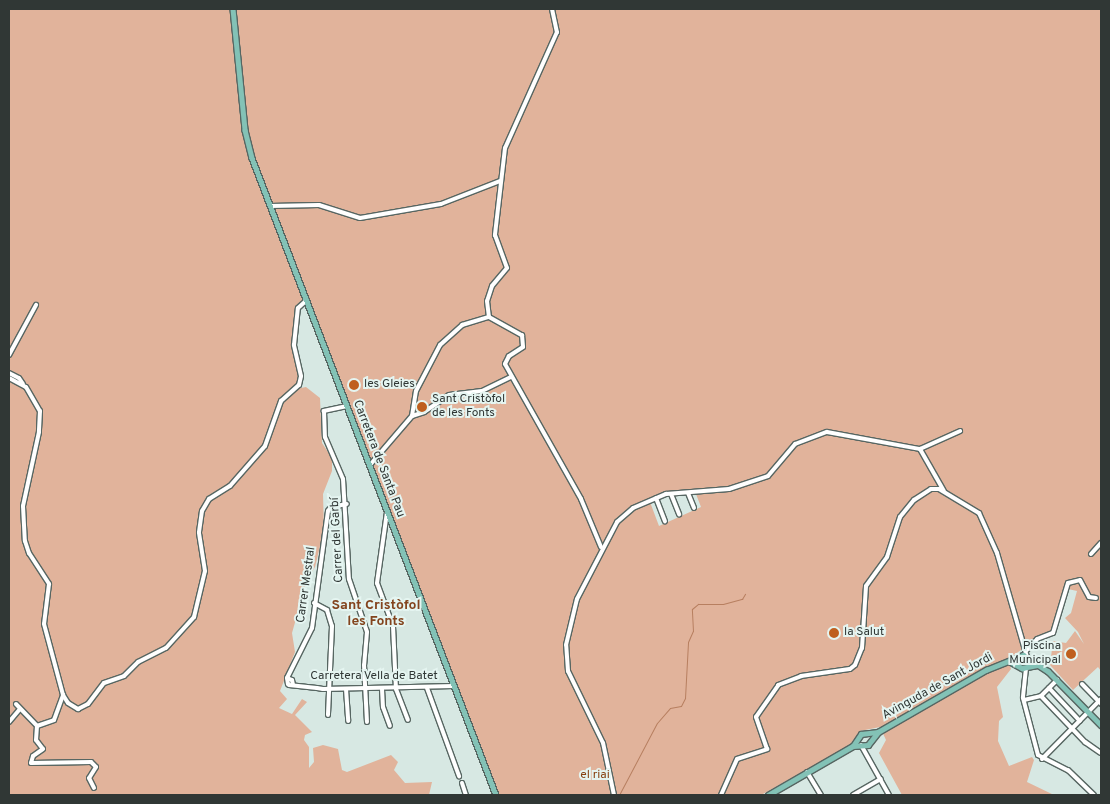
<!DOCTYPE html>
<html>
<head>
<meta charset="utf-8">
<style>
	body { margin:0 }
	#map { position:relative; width:1110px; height:804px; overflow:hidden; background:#d7e8e3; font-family:Overpass,sans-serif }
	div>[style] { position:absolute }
	.green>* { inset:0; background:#e1b39b }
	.stream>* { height:1px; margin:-0.5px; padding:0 0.5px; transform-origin:0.5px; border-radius:0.5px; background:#b77f60 }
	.roads { filter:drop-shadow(1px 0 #576662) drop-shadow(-1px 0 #576662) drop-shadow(0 1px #576662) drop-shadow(0 -1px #576662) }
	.minor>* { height:4px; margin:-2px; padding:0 2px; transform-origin:2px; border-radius:2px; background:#fff }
	.major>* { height:4.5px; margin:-2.25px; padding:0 2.25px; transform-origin:2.25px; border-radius:2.25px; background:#83c2b6 }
	.dots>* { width:14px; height:14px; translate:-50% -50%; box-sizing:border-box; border:2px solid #e5f5f1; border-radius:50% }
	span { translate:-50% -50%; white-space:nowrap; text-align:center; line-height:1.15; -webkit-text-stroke:4px #e5f5f1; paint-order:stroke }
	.poi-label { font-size:12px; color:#303735 }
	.left { translate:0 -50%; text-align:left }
	.right { translate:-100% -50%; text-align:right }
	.street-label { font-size:12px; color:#303735 }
	.park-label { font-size:12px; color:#87400f }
	.neighbourhood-label { font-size:14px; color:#83441e; font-weight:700 }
	.frame { position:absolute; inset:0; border:10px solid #303735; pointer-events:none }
</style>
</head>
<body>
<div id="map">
	<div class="green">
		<i style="clip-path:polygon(evenodd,9px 9px,1101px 9px,1101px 671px,1098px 667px,1073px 690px,1050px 665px,1053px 641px,1066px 643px,1075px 631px,1084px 644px,1078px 632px,1065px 618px,1071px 613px,1077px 591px,1068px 589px,1053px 634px,1038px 639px,1030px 651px,1021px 650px,1008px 659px,1011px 669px,997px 687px,1003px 717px,999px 721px,998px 741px,1009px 766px,1032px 757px,1034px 760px,1027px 782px,1054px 795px,902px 795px,879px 753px,886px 740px,880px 727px,860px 731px,849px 746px,761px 795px,498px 795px,310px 303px,301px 306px,299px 312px,296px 347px,303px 379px,296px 389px,306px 387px,320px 398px,322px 443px,332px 458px,332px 471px,323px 494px,324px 530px,315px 567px,307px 580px,292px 633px,295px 652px,280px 691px,287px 699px,279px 708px,292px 714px,302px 699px,307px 702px,295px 715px,312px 732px,305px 735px,304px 740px,309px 747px,309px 768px,314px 762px,313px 748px,323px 745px,338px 749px,342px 770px,347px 772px,391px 755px,398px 762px,394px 770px,405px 783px,432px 782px,429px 795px,9px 795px,9px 9px,696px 494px,701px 507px,659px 526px,650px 502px,664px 497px,696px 494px)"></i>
	</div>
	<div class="stream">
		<i style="left:619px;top:795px;width:81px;rotate:-62.2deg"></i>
		<i style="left:657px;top:723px;width:20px;rotate:-49deg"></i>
		<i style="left:670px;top:708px;width:11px;rotate:-10deg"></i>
		<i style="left:681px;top:706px;width:9px;rotate:-63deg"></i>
		<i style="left:685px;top:698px;width:56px;rotate:-86.9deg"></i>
		<i style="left:688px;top:642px;width:12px;rotate:-66deg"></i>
		<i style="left:693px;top:631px;width:22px;rotate:-93deg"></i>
		<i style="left:692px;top:609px;width:8px;rotate:-40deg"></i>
		<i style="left:698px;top:604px;width:25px"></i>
		<i style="left:723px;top:604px;width:20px;rotate:-15deg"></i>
		<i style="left:742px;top:599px;width:6px;rotate:-59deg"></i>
	</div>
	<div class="roads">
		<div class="minor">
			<i style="left:552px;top:9px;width:24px;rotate:78deg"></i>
			<i style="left:557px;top:32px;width:127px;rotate:114.1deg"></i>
			<i style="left:505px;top:148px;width:88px;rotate:96.6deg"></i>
			<i style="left:495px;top:235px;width:35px;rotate:70deg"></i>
			<i style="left:507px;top:268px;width:23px;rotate:130deg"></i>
			<i style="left:492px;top:286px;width:16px;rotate:108deg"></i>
			<i style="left:487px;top:301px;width:16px;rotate:83deg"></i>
			<i style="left:489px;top:317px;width:38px;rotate:29deg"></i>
			<i style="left:522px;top:335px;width:12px;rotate:85deg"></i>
			<i style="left:523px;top:347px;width:17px;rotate:147deg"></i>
			<i style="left:509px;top:356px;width:9px;rotate:117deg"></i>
			<i style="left:505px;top:364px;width:155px;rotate:60.6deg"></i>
			<i style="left:581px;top:499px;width:52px;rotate:67.4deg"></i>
			<i style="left:270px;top:206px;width:49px;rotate:-1.2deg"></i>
			<i style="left:319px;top:205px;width:43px;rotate:17.6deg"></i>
			<i style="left:360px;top:218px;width:82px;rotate:-9.8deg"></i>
			<i style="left:441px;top:204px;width:63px;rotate:-21.3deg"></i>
			<i style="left:9px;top:355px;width:57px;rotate:-61.6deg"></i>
			<i style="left:9px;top:373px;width:11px;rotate:27deg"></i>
			<i style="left:19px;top:378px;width:7px;rotate:56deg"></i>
			<i style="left:9px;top:378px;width:19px;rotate:28deg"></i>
			<i style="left:26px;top:387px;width:28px;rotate:60deg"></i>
			<i style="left:40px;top:411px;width:21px;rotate:93deg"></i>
			<i style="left:39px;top:432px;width:76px;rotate:102.2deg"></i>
			<i style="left:23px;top:506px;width:35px;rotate:87deg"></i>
			<i style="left:25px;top:541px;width:13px;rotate:72deg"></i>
			<i style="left:29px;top:553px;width:37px;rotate:57deg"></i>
			<i style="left:49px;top:584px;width:40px;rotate:97.1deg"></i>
			<i style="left:44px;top:624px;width:73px;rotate:75deg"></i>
			<i style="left:63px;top:695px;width:9px;rotate:58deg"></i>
			<i style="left:68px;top:703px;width:12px;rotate:31deg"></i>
			<i style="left:78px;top:709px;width:11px;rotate:-27deg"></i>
			<i style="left:88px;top:704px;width:26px;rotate:-53deg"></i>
			<i style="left:104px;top:683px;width:21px;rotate:-19deg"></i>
			<i style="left:124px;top:676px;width:20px;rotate:-45deg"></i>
			<i style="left:138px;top:662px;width:31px;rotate:-27deg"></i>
			<i style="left:166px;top:648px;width:42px;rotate:-47.9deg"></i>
			<i style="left:194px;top:617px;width:47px;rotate:-76.6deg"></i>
			<i style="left:205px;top:571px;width:39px;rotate:-99deg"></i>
			<i style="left:199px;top:532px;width:21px;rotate:-82deg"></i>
			<i style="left:202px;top:511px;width:14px;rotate:-60deg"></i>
			<i style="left:209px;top:499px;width:25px;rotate:-32deg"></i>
			<i style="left:230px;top:486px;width:53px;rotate:-48.8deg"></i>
			<i style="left:265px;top:446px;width:48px;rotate:-70.4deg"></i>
			<i style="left:281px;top:401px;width:24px;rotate:-42deg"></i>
			<i style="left:299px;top:385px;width:9px;rotate:-77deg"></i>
			<i style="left:301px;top:376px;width:32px;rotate:-103deg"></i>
			<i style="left:294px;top:345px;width:37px;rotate:-84deg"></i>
			<i style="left:298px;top:308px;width:12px;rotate:-42deg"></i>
			<i style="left:347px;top:406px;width:24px;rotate:168deg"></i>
			<i style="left:324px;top:411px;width:26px;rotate:88deg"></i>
			<i style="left:325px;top:437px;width:46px;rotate:66.8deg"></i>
			<i style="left:343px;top:479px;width:100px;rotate:86.6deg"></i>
			<i style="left:349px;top:579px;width:56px;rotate:71.2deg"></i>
			<i style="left:367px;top:632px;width:33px;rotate:95deg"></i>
			<i style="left:364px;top:665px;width:57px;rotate:87deg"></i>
			<i style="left:412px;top:416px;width:25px;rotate:-81deg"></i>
			<i style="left:416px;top:391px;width:52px;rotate:-62.4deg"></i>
			<i style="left:440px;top:345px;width:30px;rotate:-42deg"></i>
			<i style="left:462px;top:325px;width:28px;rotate:-17deg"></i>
			<i style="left:920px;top:449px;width:48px;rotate:60.3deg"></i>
			<i style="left:370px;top:465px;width:65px;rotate:-49.4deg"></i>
			<i style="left:412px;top:416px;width:13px;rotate:-18deg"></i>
			<i style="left:424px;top:412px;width:30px;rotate:-34deg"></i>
			<i style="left:449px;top:395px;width:33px;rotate:-7deg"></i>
			<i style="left:482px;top:391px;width:32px;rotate:-26deg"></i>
			<i style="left:688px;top:493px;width:16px;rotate:68deg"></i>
			<i style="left:671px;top:494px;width:22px;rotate:68deg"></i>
			<i style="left:656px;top:498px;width:25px;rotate:69deg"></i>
			<i style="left:387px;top:512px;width:72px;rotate:98deg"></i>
			<i style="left:377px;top:583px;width:46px;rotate:69.6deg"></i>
			<i style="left:393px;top:626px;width:63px;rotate:87.3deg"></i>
			<i style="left:396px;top:689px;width:33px;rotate:69deg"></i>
			<i style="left:1091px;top:554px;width:15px;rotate:-48deg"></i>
			<i style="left:314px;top:603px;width:15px;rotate:28deg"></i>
			<i style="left:327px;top:610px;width:17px;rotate:73deg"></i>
			<i style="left:332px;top:626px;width:89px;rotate:92.6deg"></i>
			<i style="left:1026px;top:651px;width:16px;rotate:-47deg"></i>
			<i style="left:1037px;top:639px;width:17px;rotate:-21deg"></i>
			<i style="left:1053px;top:633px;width:52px;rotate:-73.3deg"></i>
			<i style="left:1068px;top:583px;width:12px;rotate:-14deg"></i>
			<i style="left:1080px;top:580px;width:19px;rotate:62deg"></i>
			<i style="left:1089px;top:597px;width:7px;rotate:8deg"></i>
			<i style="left:1026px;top:668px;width:30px;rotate:96deg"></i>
			<i style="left:1023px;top:698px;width:59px;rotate:75.3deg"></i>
			<i style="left:1038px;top:755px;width:34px;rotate:27deg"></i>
			<i style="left:1068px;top:770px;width:36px;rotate:44deg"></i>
			<i style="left:287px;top:678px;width:56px;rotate:-63.4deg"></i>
			<i style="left:312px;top:628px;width:118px;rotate:-82.2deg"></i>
			<i style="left:328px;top:511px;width:5px;rotate:-53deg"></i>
			<i style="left:331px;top:507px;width:16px;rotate:-11deg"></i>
			<i style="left:1082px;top:684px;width:28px;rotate:46deg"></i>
			<i style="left:293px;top:685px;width:5px;rotate:-101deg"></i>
			<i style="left:292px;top:680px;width:5px;rotate:-158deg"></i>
			<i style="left:287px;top:678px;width:6px;rotate:81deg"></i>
			<i style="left:288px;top:684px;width:1px;rotate:45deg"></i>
			<i style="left:289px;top:685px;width:28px;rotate:6deg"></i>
			<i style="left:317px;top:688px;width:6px;rotate:9deg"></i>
			<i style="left:323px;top:689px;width:131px;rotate:-1.3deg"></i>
			<i style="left:427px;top:688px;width:94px;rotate:70deg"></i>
			<i style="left:1049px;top:688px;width:45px;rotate:46.8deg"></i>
			<i style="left:346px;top:689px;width:32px;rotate:86deg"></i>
			<i style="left:382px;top:689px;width:18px;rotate:87deg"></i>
			<i style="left:383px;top:707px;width:20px;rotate:70deg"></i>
			<i style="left:1041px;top:696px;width:64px;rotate:46.3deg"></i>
			<i style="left:1085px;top:742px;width:19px;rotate:35deg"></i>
			<i style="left:1024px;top:700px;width:17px;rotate:-13deg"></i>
			<i style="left:1041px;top:696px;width:23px;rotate:-45deg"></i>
			<i style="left:16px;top:704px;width:30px;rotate:46deg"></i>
			<i style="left:9px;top:722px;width:17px;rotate:-50deg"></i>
			<i style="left:37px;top:726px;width:14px;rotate:94deg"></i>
			<i style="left:36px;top:740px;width:11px;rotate:52deg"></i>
			<i style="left:43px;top:749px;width:12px;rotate:145deg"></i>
			<i style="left:33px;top:756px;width:7px;rotate:106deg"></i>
			<i style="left:31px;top:763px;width:60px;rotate:-1deg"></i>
			<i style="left:91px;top:762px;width:7px;rotate:45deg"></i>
			<i style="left:96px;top:767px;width:13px;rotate:122deg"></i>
			<i style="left:89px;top:778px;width:11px;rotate:63deg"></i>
			<i style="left:37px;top:726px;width:18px;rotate:-19deg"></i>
			<i style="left:54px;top:720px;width:27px;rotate:-70deg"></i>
			<i style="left:861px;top:745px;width:57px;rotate:60.8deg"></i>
			<i style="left:1042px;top:759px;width:84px;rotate:-45.5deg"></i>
			<i style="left:807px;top:772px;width:27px;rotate:59deg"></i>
			<i style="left:462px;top:783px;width:13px;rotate:72deg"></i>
			<i style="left:614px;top:795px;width:53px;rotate:-101.9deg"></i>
			<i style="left:603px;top:743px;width:80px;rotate:-115.9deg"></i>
			<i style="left:568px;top:671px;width:26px;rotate:-94deg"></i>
			<i style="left:566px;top:645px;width:47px;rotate:-76.6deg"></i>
			<i style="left:577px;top:599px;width:87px;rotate:-62.5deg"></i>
			<i style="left:617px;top:522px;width:21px;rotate:-41deg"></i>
			<i style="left:633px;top:508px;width:36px;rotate:-23deg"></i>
			<i style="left:666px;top:494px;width:63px;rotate:-4.5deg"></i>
			<i style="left:729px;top:489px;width:41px;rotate:-18.4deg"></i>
			<i style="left:768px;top:476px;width:42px;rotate:-49.8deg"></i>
			<i style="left:795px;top:444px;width:34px;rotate:-21deg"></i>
			<i style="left:827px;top:432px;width:95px;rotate:10.4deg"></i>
			<i style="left:920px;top:449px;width:44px;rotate:-24.2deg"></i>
			<i style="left:721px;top:795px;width:39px;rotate:-66deg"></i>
			<i style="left:737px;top:759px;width:32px;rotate:-18deg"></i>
			<i style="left:767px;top:749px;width:34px;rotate:-109deg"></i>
			<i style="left:756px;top:717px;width:39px;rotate:-55deg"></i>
			<i style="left:778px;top:685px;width:25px;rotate:-21deg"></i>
			<i style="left:801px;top:676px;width:49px;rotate:-8.1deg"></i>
			<i style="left:850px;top:669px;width:6px;rotate:-39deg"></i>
			<i style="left:855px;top:665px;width:18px;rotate:-68deg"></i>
			<i style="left:862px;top:648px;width:62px;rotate:-86.3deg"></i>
			<i style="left:866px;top:586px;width:36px;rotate:-54deg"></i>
			<i style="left:887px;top:557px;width:42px;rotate:-72deg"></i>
			<i style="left:900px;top:517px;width:22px;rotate:-51deg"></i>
			<i style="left:914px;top:500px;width:20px;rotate:-33deg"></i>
			<i style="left:931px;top:489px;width:8px"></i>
			<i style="left:939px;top:489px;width:47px;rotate:31deg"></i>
			<i style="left:979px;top:513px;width:44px;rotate:65.8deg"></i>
			<i style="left:997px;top:553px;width:108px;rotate:73.9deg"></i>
			<i style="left:853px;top:795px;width:32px;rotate:-30deg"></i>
		</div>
		<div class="major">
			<i style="left:233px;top:9px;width:122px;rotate:84.3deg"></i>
			<i style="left:245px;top:130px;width:29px;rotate:76deg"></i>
			<i style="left:252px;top:158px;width:682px;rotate:69.04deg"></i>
			<i style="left:1011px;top:662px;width:13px;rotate:29deg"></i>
			<i style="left:1022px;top:668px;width:15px;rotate:-11deg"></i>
			<i style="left:853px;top:746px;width:14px;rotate:-56deg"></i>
			<i style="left:861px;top:734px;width:17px;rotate:-7deg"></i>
			<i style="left:878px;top:732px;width:125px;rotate:-29.9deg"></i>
			<i style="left:986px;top:670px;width:40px;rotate:-22deg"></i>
			<i style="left:1023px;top:655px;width:30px;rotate:33deg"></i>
			<i style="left:1048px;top:671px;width:76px;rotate:45.5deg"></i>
			<i style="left:768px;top:795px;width:98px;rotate:-30deg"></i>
			<i style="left:853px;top:746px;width:15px;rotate:-4deg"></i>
			<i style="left:868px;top:745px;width:16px;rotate:-52deg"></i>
		</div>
	</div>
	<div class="dots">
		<i style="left:354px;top:385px;background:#bf5f1e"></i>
		<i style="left:422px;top:407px;background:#bf5f1e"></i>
		<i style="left:834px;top:633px;background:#bf5f1e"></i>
		<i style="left:1071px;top:654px;background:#bf5f1e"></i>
	</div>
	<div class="poi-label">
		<span class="left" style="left:364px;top:385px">les Gleies</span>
		<span class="left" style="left:432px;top:407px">Sant Cristòfol<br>de les Fonts</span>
		<span class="left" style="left:844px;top:633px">la Salut</span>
		<span class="right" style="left:1061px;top:654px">Piscina<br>Municipal</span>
	</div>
	<div class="street-label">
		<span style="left:378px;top:459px;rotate:69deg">Carretera de Santa Pau</span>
		<span style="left:338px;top:540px;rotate:-93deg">Carrer del Garbí</span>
		<span style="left:307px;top:585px;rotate:-82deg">Carrer Mestral</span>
		<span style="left:374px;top:677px">Carretera Vella de Batet</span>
		<span style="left:938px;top:687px;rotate:-29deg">Avinguda de Sant Jordi</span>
	</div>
	<div class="park-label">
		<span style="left:595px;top:776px">el riai</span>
	</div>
	<div class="neighbourhood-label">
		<span style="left:376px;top:614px">Sant Cristòfol<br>les Fonts</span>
	</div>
	<div class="frame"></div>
</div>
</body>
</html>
